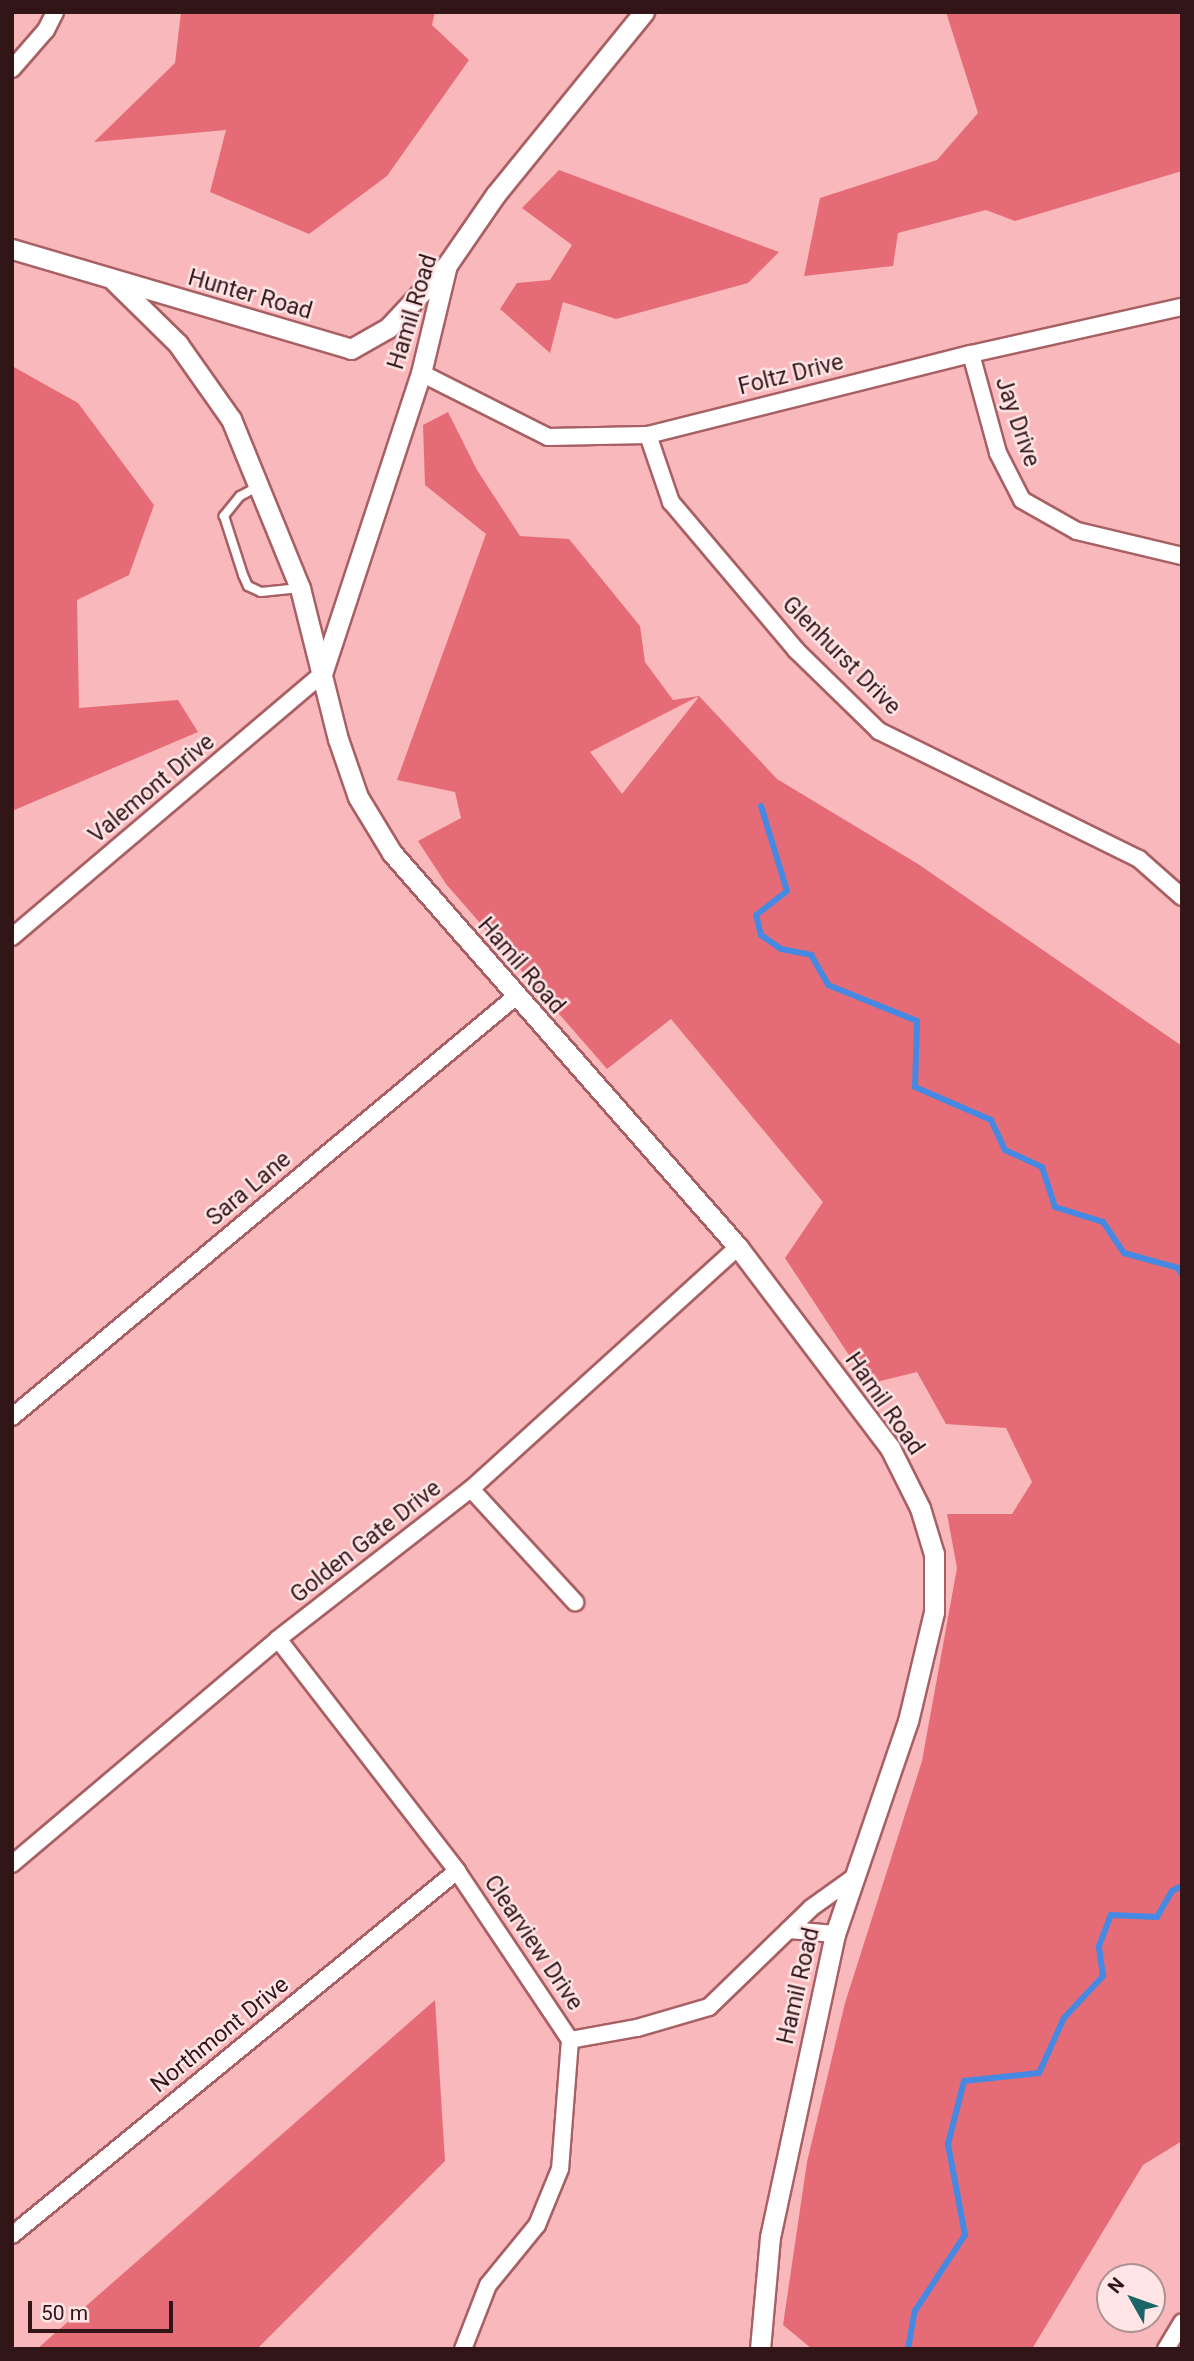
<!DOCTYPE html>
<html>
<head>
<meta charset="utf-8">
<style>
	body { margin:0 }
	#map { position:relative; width:1194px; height:2361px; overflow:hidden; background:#f9b8bb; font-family:Roboto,sans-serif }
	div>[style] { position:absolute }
	.forest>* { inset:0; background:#e56c77 }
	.stream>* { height:6px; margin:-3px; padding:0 3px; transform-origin:3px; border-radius:3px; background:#4689e2 }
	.roads { filter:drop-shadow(2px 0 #a86064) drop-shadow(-2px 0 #a86064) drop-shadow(0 2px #a86064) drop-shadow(0 -2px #a86064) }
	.service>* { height:8px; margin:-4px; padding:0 4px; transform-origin:4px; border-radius:4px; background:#fff }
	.minor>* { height:16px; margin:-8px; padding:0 8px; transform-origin:8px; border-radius:8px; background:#fff }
	.tertiary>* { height:19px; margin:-9.5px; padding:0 9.5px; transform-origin:9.5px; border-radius:9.5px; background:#fff }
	span { translate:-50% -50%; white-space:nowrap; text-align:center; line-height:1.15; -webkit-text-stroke:5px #ffe5e6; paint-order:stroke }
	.street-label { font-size:23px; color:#311517 }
	.frame { position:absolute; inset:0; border:14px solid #311517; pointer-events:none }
	.north { position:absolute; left:1096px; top:2263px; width:70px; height:70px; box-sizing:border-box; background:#ffe5e6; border:2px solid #ad9293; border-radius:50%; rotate:310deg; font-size:19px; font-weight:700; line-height:28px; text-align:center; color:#311517 }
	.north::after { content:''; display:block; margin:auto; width:24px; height:32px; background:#186667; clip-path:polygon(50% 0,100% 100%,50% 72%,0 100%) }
	.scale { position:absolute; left:28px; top:2301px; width:145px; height:32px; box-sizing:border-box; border:4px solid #311517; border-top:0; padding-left:9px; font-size:21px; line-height:24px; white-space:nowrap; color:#311517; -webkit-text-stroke:5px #ffe5e6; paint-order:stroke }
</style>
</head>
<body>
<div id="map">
	<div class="forest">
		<i style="clip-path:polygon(181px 12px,435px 12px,432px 25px,469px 60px,387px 176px,309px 234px,210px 192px,226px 130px,94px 142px,175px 63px)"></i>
		<i style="clip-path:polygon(946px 12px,1182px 12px,1182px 171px,1015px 221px,986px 210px,898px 233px,893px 266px,804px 276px,820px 198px,937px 160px,978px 113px)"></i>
		<i style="clip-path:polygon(559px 170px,779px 252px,748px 283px,616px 319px,563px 302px,550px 353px,500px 309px,517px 283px,550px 280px,572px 245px,522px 208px)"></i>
		<i style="clip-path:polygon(12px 366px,78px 403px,154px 505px,129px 575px,77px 600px,79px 708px,178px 700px,198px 732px,12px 811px)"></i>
		<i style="clip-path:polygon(evenodd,448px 412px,477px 470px,520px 536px,569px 539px,640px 626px,645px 662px,673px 700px,699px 696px,777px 779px,918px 864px,1182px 1046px,1182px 2141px,1143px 2165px,1032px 2349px,812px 2349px,783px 2325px,807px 2162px,845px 2003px,922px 1761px,957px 1568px,947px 1514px,1012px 1514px,1032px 1482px,1006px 1428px,946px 1424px,917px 1372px,868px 1384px,785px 1258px,823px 1202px,671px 1019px,607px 1069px,446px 884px,418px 841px,461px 818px,455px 792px,397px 780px,486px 534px,425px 485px,423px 425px,448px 412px,697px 697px,698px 698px,622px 794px,590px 752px,697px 697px)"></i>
		<i style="clip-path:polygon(435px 2000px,445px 2161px,257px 2349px,37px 2349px)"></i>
	</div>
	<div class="stream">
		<i style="left:761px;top:806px;width:89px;rotate:73deg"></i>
		<i style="left:787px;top:891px;width:39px;rotate:142deg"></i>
		<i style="left:756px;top:915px;width:21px;rotate:76deg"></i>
		<i style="left:761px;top:935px;width:24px;rotate:35deg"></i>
		<i style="left:781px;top:949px;width:31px;rotate:11deg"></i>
		<i style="left:811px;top:955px;width:34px;rotate:60deg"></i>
		<i style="left:828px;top:985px;width:96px;rotate:22deg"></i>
		<i style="left:917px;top:1021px;width:66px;rotate:91.7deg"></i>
		<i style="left:915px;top:1087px;width:83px;rotate:23.5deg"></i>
		<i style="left:991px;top:1120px;width:33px;rotate:65deg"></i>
		<i style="left:1005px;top:1150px;width:41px;rotate:24.7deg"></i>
		<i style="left:1042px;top:1167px;width:42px;rotate:72deg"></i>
		<i style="left:1055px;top:1207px;width:50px;rotate:17.4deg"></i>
		<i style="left:1103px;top:1222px;width:37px;rotate:56deg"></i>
		<i style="left:1124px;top:1253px;width:56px;rotate:15.5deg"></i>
		<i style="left:1178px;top:1268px;width:8px;rotate:60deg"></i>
		<i style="left:908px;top:2349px;width:39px;rotate:-80deg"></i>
		<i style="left:915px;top:2311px;width:91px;rotate:-56.7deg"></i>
		<i style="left:965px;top:2235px;width:93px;rotate:-100.6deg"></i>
		<i style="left:948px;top:2144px;width:65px;rotate:-75.7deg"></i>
		<i style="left:964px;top:2081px;width:75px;rotate:-6.1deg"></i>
		<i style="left:1039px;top:2073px;width:60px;rotate:-65.6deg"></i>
		<i style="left:1064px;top:2018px;width:57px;rotate:-47.1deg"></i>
		<i style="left:1103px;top:1976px;width:30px;rotate:-98deg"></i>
		<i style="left:1099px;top:1946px;width:33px;rotate:-69deg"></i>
		<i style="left:1111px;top:1915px;width:46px;rotate:2.5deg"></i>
		<i style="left:1157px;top:1917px;width:30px;rotate:-60deg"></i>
		<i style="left:1172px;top:1891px;width:11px;rotate:-27deg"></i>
	</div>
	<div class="roads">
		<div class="service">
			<i style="left:257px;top:487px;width:19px;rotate:152deg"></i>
			<i style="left:240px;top:496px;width:26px;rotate:129deg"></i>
			<i style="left:224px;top:516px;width:62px;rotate:72.1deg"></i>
			<i style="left:243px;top:575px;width:12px;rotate:66deg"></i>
			<i style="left:248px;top:586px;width:14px;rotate:25deg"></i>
			<i style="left:261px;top:592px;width:39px;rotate:-6deg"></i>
		</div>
		<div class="minor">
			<i style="left:12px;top:69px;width:52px;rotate:-48.9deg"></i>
			<i style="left:46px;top:30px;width:20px;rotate:-63deg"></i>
			<i style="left:971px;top:354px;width:103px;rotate:74.7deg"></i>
			<i style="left:998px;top:453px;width:53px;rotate:62.9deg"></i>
			<i style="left:1022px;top:500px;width:63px;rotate:29.4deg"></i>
			<i style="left:1077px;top:531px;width:108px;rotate:13.4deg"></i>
			<i style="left:421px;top:373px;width:142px;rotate:26.7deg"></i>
			<i style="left:548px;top:437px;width:100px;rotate:-1.1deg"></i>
			<i style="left:648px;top:435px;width:333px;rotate:-14.1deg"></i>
			<i style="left:971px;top:354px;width:216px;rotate:-12.6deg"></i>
			<i style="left:648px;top:435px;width:71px;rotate:71.1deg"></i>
			<i style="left:671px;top:502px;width:194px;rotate:49.8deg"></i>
			<i style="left:796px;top:650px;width:116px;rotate:44.3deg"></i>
			<i style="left:879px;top:731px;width:290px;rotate:26.2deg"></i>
			<i style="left:1139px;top:859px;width:57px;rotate:41.5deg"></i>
			<i style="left:12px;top:937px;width:405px;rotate:-40.3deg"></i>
			<i style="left:12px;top:1417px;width:655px;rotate:-39.86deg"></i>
			<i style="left:471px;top:1489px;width:154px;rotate:47.4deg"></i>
			<i style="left:278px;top:1639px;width:293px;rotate:52.3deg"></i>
			<i style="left:457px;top:1871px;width:203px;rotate:56.2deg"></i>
			<i style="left:570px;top:2040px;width:129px;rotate:94.4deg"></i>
			<i style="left:560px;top:2169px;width:61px;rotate:112.3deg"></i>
			<i style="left:537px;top:2225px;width:77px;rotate:129.2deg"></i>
			<i style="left:488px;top:2285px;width:69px;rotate:111.3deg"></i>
			<i style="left:12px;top:1864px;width:348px;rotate:-40.2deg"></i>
			<i style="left:278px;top:1639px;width:244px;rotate:-37.9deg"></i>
			<i style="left:471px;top:1489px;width:360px;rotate:-42.2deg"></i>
			<i style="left:789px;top:1930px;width:46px;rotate:5deg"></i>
			<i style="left:570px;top:2040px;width:68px;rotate:-10.2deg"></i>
			<i style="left:637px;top:2028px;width:75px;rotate:-16.3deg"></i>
			<i style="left:709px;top:2007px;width:142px;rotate:-44.1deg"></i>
			<i style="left:811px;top:1908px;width:52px;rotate:-35.5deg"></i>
			<i style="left:12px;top:2235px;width:575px;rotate:-39.28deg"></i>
			<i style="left:1166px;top:2349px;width:31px;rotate:-59deg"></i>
		</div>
		<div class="tertiary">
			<i style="left:12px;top:249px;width:353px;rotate:16.4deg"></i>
			<i style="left:351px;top:349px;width:43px;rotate:-29.6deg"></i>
			<i style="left:388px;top:328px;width:85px;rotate:-46.9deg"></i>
			<i style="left:114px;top:281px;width:90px;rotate:44.5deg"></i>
			<i style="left:178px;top:344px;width:92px;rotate:54.8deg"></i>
			<i style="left:231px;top:419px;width:183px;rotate:67.8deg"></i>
			<i style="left:300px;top:588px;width:156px;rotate:75.9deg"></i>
			<i style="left:338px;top:739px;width:61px;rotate:71deg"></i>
			<i style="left:358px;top:797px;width:66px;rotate:58.7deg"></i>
			<i style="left:392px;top:853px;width:524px;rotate:48.71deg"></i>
			<i style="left:738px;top:1247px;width:252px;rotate:52.9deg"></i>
			<i style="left:890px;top:1448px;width:67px;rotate:63.4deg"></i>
			<i style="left:920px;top:1508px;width:48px;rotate:73.1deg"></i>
			<i style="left:934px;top:1554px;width:58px;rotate:90deg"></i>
			<i style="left:934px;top:1612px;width:112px;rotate:103.4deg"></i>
			<i style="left:908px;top:1721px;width:225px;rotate:108.9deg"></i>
			<i style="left:835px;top:1934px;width:310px;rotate:102.1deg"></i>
			<i style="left:770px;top:2237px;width:112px;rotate:95.1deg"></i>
			<i style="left:322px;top:674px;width:317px;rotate:-71.8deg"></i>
			<i style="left:421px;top:373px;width:111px;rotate:-76.5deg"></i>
			<i style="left:447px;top:265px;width:86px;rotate:-55.4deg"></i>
			<i style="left:496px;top:194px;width:235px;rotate:-50.9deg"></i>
		</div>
	</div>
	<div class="street-label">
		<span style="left:250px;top:295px;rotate:16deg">Hunter Road</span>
		<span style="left:413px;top:312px;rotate:-73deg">Hamil Road</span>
		<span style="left:791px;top:375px;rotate:-14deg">Foltz Drive</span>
		<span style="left:1017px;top:422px;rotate:71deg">Jay Drive</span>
		<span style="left:841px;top:656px;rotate:45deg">Glenhurst Drive</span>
		<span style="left:152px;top:789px;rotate:-40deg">Valemont Drive</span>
		<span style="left:521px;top:966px;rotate:49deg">Hamil Road</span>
		<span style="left:249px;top:1189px;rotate:-40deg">Sara Lane</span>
		<span style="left:884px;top:1404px;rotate:55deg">Hamil Road</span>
		<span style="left:366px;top:1542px;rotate:-38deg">Golden Gate Drive</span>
		<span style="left:533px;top:1943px;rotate:56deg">Clearview Drive</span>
		<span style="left:799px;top:1986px;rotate:-77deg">Hamil Road</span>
		<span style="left:220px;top:2035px;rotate:-39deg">Northmont Drive</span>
	</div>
	<div class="frame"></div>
	<div class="north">N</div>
	<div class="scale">50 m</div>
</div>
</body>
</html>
